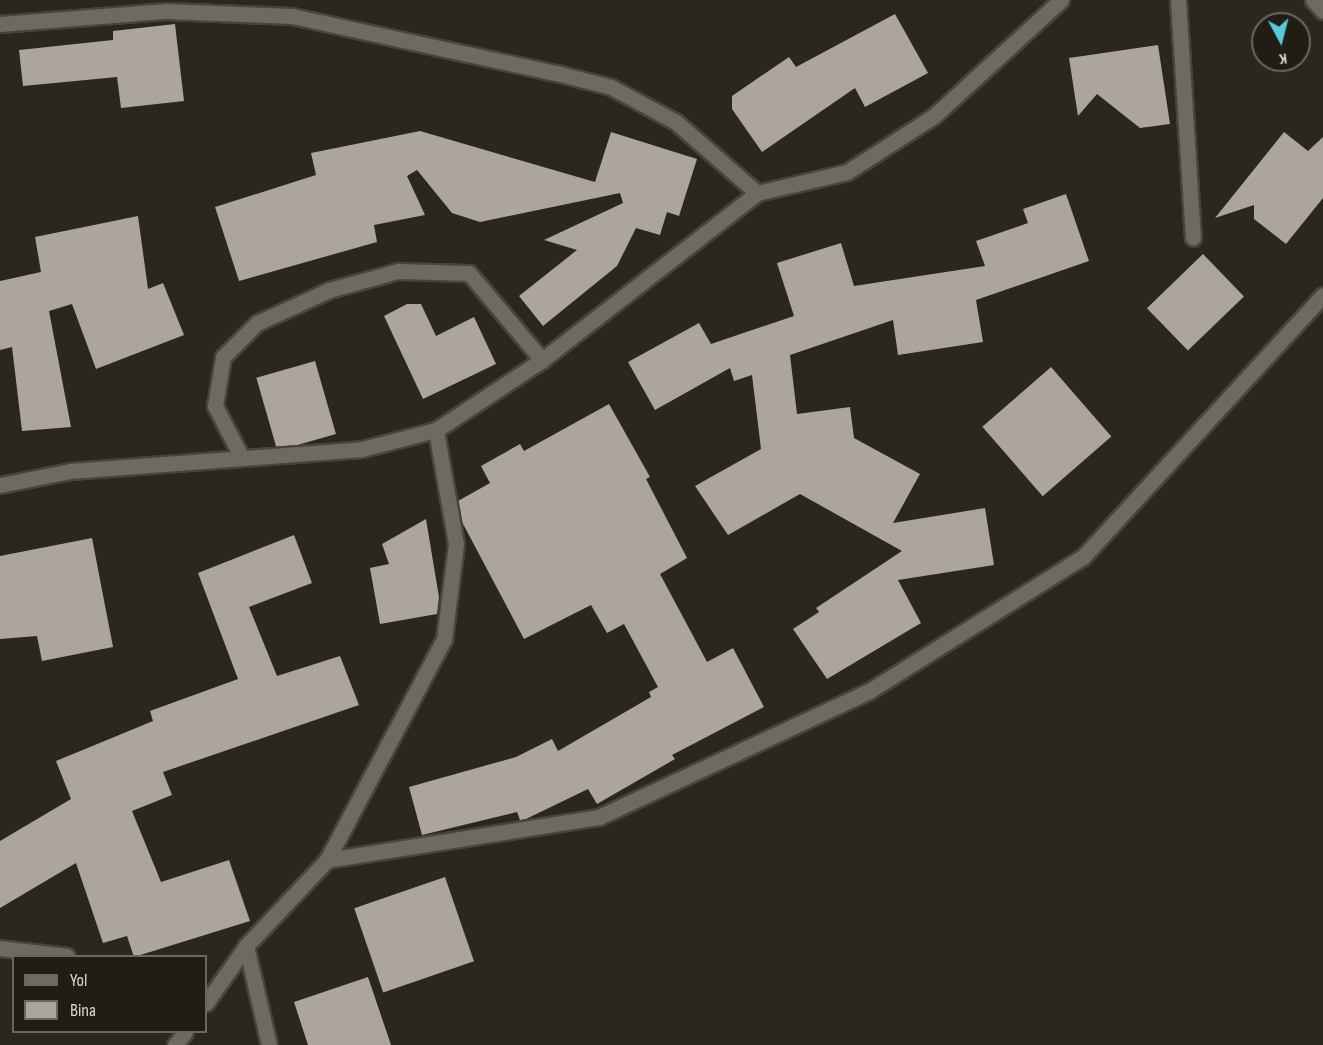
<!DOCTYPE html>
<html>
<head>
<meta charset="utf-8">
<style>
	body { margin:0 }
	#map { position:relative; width:1323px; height:1045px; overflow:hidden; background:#29271e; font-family:"Sofia Sans Condensed",sans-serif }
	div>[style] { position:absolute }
	.building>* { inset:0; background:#aca59c; transform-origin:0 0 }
	.roads { filter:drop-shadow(2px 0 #46443d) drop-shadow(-2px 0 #46443d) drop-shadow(0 2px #46443d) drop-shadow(0 -2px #46443d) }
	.street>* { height:15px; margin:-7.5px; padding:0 7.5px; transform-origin:7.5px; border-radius:7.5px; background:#6d6a60 }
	span { translate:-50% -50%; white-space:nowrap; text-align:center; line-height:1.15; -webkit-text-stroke:6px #201d15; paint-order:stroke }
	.legend { position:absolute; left:12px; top:955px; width:195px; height:78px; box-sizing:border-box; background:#201d15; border:2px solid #6a6761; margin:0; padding:8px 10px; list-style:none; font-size:18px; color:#d9d7d2 }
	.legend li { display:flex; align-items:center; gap:12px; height:30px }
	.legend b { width:30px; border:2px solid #6a6761 }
	.north { position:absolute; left:1251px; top:12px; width:60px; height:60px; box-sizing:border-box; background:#201d15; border:2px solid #6a6761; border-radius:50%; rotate:173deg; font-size:16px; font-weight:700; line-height:24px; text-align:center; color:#d9d7d2 }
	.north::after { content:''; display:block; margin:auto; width:21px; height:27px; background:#53cbdb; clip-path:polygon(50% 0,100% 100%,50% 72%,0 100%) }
</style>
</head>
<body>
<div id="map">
	<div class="building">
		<i style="clip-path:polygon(895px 14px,928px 73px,865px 107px,855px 88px,762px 152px,732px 109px,732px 96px,789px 57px,796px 67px)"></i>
		<i style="clip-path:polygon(175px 24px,184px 101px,121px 108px,117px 77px,23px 86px,19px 50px,113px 40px,113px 31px)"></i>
		<i style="clip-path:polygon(1158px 45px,1170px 124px,1140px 128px,1097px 94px,1078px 116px,1069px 58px)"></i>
		<i style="clip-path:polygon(420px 131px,595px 182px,611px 132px,697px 159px,679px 216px,667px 212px,660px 235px,636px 228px,617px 266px,543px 326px,519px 296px,577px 250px,544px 240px,623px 203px,620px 193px,480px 222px,452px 213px,417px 170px,407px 176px,425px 215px,374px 225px,377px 242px,239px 281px,215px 207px,316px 175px,311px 153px)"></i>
		<i style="clip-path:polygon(1284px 132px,1308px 151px,1323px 137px,1323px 198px,1286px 244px,1254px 219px,1254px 205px,1215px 218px)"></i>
		<i style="clip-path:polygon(1066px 194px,1089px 261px,976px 300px,983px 342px,898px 355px,893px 320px,790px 355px,797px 414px,850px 407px,854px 438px,920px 474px,893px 523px,985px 508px,994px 565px,898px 580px,921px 623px,827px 679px,793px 629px,819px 612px,816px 608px,902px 551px,800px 494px,728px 535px,695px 486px,761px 449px,752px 375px,734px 381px,730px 368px,655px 410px,628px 362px,699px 323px,711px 344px,794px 316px,777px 263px,841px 243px,854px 286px,985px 266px,976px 241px,1028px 223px,1023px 209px)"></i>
		<i style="clip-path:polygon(138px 216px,148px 289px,163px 283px,184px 335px,96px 369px,72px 304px,49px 311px,71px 427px,22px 431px,12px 347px,0 350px,0 281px,41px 272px,35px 237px)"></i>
		<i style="left:1203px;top:254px;width:59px;height:78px;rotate:46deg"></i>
		<i style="clip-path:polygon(407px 304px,421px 304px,436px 336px,474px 317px,496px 364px,423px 399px,384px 316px)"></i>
		<i style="left:315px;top:361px;width:76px;height:61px;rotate:74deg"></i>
		<i style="left:1051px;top:367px;width:92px;height:91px;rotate:49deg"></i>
		<i style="clip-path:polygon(609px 404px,650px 477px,646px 479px,687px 558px,660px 574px,707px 662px,733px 648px,764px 707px,672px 755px,675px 759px,597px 804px,588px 789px,526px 819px,520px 820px,517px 812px,422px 835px,409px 787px,516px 757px,552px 739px,558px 751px,651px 697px,649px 692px,658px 687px,624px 624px,607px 633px,591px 605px,524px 639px,462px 522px,458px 501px,490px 483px,481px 466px,520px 444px,524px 451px)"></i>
		<i style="clip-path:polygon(426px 519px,439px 597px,437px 614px,380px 624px,370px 568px,389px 564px,382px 544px)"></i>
		<i style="clip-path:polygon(294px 535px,312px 583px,249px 607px,277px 676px,340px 656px,359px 705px,163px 772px,172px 795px,132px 811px,161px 882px,229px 860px,250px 921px,134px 957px,127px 936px,103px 943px,76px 863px,0 908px,0 841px,71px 799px,56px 761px,153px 721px,150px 711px,238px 679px,198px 573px)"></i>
		<i style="clip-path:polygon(92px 538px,113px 647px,42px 661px,37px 636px,0 639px,0 556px)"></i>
		<i style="left:445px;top:877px;width:89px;height:96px;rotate:71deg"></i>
		<i style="clip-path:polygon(368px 977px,391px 1045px,308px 1045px,294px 1002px)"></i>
	</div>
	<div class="roads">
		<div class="street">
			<i style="left:1178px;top:0;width:238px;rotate:86.4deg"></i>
			<i style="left:1313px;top:0;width:15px;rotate:48deg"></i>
			<i style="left:0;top:24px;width:167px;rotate:-4.5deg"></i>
			<i style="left:166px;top:11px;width:126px;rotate:2.3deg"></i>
			<i style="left:292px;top:16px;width:270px;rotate:12.2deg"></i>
			<i style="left:556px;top:73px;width:57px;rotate:14.3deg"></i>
			<i style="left:611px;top:87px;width:74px;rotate:28.3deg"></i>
			<i style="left:676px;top:122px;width:108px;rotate:41.2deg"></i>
			<i style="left:242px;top:458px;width:59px;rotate:-117.4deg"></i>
			<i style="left:215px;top:406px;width:50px;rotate:-80.7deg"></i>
			<i style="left:223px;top:357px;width:48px;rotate:-45deg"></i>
			<i style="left:257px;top:323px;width:79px;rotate:-24.6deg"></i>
			<i style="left:329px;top:290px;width:72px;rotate:-15.4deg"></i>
			<i style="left:398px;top:271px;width:71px;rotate:1.6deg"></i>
			<i style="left:469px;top:273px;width:114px;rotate:50deg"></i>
			<i style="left:0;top:485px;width:72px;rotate:-11.2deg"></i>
			<i style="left:71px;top:471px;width:292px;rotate:-4.3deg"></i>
			<i style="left:362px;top:449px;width:76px;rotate:-14.4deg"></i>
			<i style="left:436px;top:430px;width:127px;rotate:-33.4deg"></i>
			<i style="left:542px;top:360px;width:272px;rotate:-37.8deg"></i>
			<i style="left:757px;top:193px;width:92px;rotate:-13.1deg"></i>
			<i style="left:847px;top:172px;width:103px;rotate:-32.8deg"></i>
			<i style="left:934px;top:116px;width:172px;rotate:-42.4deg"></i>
			<i style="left:327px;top:860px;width:275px;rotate:-9deg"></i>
			<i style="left:599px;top:817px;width:298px;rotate:-25deg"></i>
			<i style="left:869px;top:691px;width:252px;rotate:-32.1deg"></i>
			<i style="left:1083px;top:557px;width:355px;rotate:-47.5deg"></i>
			<i style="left:246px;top:946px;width:102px;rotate:76.9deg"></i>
			<i style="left:0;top:948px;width:67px;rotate:6.8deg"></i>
			<i style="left:206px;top:1003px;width:70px;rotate:-54.9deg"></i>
			<i style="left:246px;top:946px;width:118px;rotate:-46.7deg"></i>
			<i style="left:327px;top:860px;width:250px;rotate:-62.1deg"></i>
			<i style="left:444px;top:639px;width:96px;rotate:-82.8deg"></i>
			<i style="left:456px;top:544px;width:116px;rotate:-100deg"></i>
			<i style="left:175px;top:1045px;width:16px;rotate:-52deg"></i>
		</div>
	</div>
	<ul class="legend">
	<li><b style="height:8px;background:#6d6a60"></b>Yol</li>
	<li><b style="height:16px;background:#aca59c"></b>Bina</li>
	</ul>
	<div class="north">K</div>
</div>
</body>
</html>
